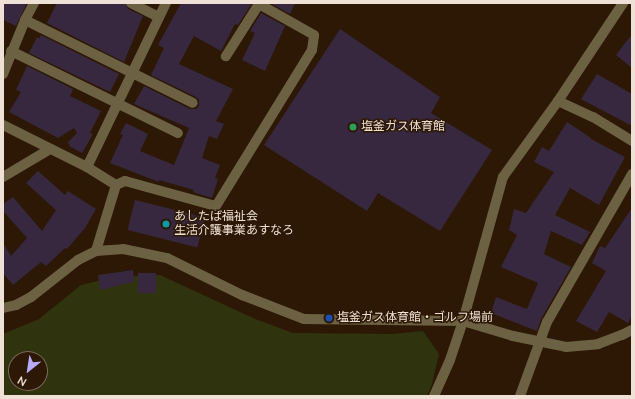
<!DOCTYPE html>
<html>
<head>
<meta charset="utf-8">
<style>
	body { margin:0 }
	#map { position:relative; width:635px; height:399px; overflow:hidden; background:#2c1805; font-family:"Nunito Sans","Noto Sans JP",sans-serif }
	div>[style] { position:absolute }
	.green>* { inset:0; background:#2f340e }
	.building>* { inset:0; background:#37283f; transform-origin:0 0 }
	.minor>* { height:10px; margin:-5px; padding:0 5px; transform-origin:5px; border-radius:5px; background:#6d6143 }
	.dots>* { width:11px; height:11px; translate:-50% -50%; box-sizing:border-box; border:2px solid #2c1805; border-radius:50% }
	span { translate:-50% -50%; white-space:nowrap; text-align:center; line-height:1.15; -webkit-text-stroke:3px #2c1805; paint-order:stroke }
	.poi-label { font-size:12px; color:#efe1d5 }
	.left { translate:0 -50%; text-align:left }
	.frame { position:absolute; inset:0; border:4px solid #efe1d5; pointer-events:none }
	.north { position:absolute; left:8px; top:351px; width:40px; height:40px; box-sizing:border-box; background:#2c1805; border:1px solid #7a6858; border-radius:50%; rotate:210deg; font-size:11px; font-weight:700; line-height:16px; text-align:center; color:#efe1d5 }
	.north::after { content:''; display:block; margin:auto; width:14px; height:18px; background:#b7abf7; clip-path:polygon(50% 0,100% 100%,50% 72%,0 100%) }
</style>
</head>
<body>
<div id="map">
	<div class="green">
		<i style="clip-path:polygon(evenodd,160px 275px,253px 318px,293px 333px,393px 334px,423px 331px,439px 354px,432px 384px,427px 396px,3px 396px,3px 334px,39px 319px,81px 285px,115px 277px,160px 275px,16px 359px,40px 359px,40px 383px,16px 383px,16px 359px)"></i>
	</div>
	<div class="building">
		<i style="clip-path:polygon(3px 3px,27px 3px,16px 26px,3px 20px)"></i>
		<i style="clip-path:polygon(57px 3px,125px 3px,128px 9px,143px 16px,124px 62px,47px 23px)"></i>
		<i style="clip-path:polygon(181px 3px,252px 3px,238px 25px,235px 24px,221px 51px,194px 36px,179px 64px,233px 89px,216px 121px,224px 124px,217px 139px,209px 136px,202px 158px,220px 165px,215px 178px,218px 179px,212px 198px,193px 192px,194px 190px,159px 180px,159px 182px,110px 163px,123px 135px,120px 134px,126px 123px,148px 134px,140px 151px,174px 165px,189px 128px,134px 104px,144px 86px,190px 109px,196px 109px,199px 106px,199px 100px,196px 97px,151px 75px,164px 48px,158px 45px)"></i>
		<i style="clip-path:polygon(270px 3px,295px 3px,290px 14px)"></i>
		<i style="clip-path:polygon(261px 13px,285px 26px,265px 71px,242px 60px,255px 33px,250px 31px)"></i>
		<i style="clip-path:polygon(340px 29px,440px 97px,431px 113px,492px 150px,440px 231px,378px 193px,367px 211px,264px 145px)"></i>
		<i style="clip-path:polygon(632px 34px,632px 68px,616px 55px)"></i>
		<i style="clip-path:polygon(41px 35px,119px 74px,110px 92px,29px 53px,37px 37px,39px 39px)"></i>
		<i style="clip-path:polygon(27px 66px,73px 89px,70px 96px,101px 111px,90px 133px,93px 134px,82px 153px,69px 146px,70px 144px,67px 143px,77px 133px,74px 128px,58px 138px,9px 112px,21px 92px,16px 90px)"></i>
		<i style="clip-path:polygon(597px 74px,632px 94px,632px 126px,581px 99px)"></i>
		<i style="clip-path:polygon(567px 122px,591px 138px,591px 139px,625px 157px,599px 205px,570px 188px,555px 215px,590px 232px,582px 245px,551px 231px,544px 254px,571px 267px,541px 319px,537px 331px,491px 313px,496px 297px,527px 309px,538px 283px,501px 267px,517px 235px,509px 230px,514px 209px,526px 213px,554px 172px,534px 162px,542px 147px,549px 151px)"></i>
		<i style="clip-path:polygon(38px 171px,65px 195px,68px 191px,96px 209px,85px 228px,67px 249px,65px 248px,46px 266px,41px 262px,13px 285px,3px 273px,3px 243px,11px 256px,27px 238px,3px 211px,3px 204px,13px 197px,42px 231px,56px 210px,26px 183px)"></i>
		<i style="left:135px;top:200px;width:72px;height:31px;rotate:14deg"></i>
		<i style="clip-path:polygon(632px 208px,632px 315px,628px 323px,609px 312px,597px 332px,576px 321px,606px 271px,592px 263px,600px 246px,605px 248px)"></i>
		<i style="clip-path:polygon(133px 270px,134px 282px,100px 290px,98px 275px)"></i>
		<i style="left:138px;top:273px;width:18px;height:20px"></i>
	</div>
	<div class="minor">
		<i style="left:131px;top:3px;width:31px;rotate:27deg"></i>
		<i style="left:25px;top:20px;width:187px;rotate:26.3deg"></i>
		<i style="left:11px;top:51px;width:186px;rotate:26.2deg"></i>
		<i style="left:3px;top:74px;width:58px;rotate:-67.8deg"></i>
		<i style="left:25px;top:20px;width:19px;rotate:-62deg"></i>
		<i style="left:558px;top:101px;width:38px;rotate:25deg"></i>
		<i style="left:593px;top:117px;width:46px;rotate:31.6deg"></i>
		<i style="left:3px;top:125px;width:94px;rotate:26.6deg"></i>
		<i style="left:87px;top:167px;width:34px;rotate:32deg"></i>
		<i style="left:116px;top:185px;width:69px;rotate:106.9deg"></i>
		<i style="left:87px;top:167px;width:182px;rotate:-64.3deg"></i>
		<i style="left:3px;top:177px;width:55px;rotate:-30.8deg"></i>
		<i style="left:116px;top:185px;width:10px;rotate:-24deg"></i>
		<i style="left:125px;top:181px;width:94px;rotate:15.4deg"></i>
		<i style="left:216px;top:206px;width:183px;rotate:-58.4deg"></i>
		<i style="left:312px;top:50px;width:15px;rotate:-82deg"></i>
		<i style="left:314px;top:35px;width:63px;rotate:-150.6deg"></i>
		<i style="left:259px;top:4px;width:62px;rotate:122.4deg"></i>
		<i style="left:3px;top:308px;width:13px;rotate:-13deg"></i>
		<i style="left:16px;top:305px;width:17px;rotate:-28deg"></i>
		<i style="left:31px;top:297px;width:60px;rotate:-38.2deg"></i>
		<i style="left:78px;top:260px;width:20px;rotate:-27deg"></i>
		<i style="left:96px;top:251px;width:27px;rotate:-4deg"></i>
		<i style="left:123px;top:249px;width:45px;rotate:11.6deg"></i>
		<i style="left:167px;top:258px;width:84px;rotate:26.3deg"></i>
		<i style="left:242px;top:295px;width:66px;rotate:21.2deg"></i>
		<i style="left:304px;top:319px;width:159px;rotate:0.7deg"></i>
		<i style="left:463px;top:321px;width:52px;rotate:16.7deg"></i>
		<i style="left:513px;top:336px;width:54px;rotate:11.7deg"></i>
		<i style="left:566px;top:347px;width:32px;rotate:-5deg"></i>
		<i style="left:598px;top:344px;width:26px;rotate:-21deg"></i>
		<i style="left:622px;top:335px;width:11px;rotate:-27deg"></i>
		<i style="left:434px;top:396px;width:39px;rotate:-66deg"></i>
		<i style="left:450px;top:360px;width:41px;rotate:-71.6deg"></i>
		<i style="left:463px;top:321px;width:149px;rotate:-74.5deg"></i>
		<i style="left:503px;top:177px;width:94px;rotate:-54.1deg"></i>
		<i style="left:558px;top:101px;width:118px;rotate:-56.4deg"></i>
		<i style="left:520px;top:396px;width:79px;rotate:-70deg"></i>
		<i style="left:547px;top:322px;width:171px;rotate:-60.1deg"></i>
	</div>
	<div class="dots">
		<i style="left:353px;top:127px;background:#2e9e5b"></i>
		<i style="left:166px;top:224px;background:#0f9aa8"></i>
		<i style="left:329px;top:318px;background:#1a4fb4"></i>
	</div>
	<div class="poi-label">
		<span class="left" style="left:361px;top:127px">塩釜ガス体育館</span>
		<span class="left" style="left:174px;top:224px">あしたば福祉会<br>生活介護事業あすなろ</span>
		<span class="left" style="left:337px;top:318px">塩釜ガス体育館・ゴルフ場前</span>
	</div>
	<div class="frame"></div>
	<div class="north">N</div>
</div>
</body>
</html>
